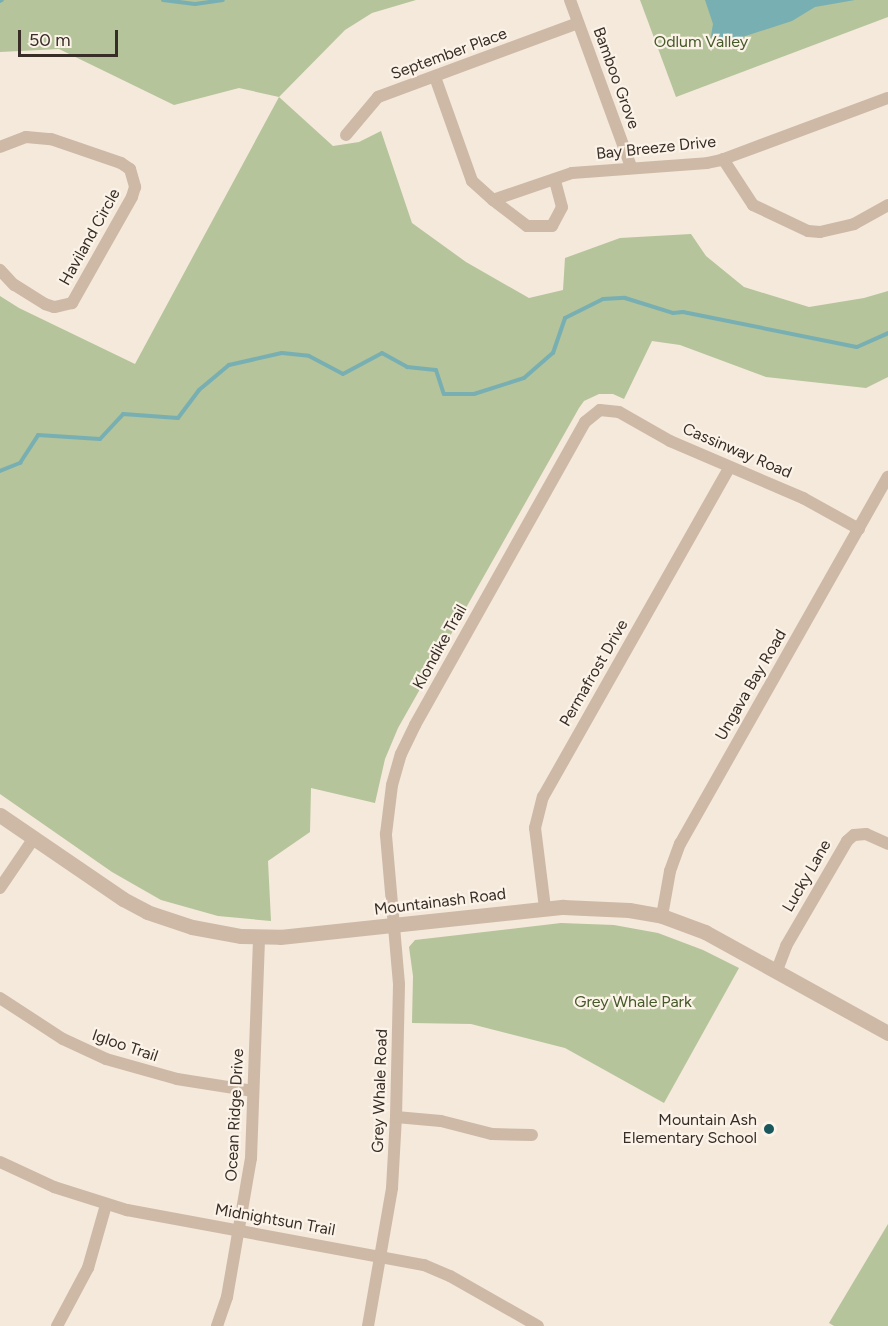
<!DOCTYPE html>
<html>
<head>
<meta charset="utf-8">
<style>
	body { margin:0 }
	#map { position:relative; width:888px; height:1326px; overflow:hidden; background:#f4e9db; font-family:Figtree,sans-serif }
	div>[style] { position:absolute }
	.green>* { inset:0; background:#b5c49a }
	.water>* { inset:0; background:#78afb3 }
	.stream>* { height:4px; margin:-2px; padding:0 2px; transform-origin:2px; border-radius:2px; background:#78afb3 }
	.minor>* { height:12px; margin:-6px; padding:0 6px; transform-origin:6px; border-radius:6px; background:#cdb9a6 }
	.tertiary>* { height:15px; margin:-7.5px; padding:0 7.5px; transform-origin:7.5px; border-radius:7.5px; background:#cdb9a6 }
	.dots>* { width:16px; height:16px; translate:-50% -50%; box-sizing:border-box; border:3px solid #fbf3e8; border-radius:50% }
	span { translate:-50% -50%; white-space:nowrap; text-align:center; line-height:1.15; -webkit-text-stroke:4.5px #fbf3e8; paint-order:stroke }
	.park-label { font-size:16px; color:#465929 }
	.street-label { font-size:16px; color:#382d27 }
	.poi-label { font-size:16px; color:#382d27 }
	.right { translate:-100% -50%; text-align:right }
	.scale { position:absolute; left:18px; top:30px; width:100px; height:27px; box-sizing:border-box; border:3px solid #382d27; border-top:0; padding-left:8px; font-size:18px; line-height:21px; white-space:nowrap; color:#382d27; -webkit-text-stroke:4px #fbf3e8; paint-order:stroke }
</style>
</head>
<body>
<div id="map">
	<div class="green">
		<i style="clip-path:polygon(0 0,416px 0,372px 13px,345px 30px,279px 97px,333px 146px,359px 142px,381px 131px,412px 223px,466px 262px,529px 298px,563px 290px,565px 258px,620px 238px,691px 234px,706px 256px,744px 287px,809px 307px,864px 298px,888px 291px,888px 377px,866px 388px,766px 377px,680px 345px,652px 341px,624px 399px,613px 394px,599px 394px,584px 401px,579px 408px,398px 728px,385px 759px,375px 803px,311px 788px,310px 832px,268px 861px,271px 921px,218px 916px,161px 900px,112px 872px,0 794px,0 296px,19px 308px,135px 364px,279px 97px,239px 88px,174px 105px,59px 49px,0 52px)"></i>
		<i style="clip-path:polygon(640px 0,888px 0,888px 17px,676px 97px)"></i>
		<i style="clip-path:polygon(561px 923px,614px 925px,658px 933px,703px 950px,739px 968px,664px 1103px,565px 1048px,471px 1024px,412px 1023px,413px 976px,409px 947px,415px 940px)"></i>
		<i style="clip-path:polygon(888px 1224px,888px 1326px,834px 1326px,829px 1323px)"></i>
	</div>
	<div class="water">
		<i style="clip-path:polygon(705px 0,855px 0,815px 7px,792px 21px,736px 39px,731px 37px,720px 48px,710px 41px,713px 24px)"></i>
	</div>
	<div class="stream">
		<i style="left:163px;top:0;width:32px;rotate:7deg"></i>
		<i style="left:195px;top:4px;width:28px;rotate:-8deg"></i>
		<i style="left:0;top:1px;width:2px;rotate:-27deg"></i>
		<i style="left:0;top:471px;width:22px;rotate:-22deg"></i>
		<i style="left:20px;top:463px;width:33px;rotate:-57deg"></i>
		<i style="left:38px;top:435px;width:62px;rotate:3.7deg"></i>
		<i style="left:100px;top:439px;width:34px;rotate:-47deg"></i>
		<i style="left:123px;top:414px;width:55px;rotate:4.2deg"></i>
		<i style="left:178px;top:418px;width:35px;rotate:-53deg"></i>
		<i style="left:199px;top:390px;width:39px;rotate:-40deg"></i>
		<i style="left:229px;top:365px;width:54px;rotate:-12.8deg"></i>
		<i style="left:282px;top:353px;width:27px;rotate:6deg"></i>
		<i style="left:309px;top:356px;width:38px;rotate:28deg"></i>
		<i style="left:343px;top:374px;width:44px;rotate:-28.3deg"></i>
		<i style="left:382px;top:353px;width:29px;rotate:29deg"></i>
		<i style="left:407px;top:367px;width:29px;rotate:6deg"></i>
		<i style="left:436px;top:370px;width:25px;rotate:72deg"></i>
		<i style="left:444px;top:394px;width:30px"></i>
		<i style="left:474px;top:394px;width:52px;rotate:-17.7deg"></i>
		<i style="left:524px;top:378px;width:38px;rotate:-41deg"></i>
		<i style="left:553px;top:353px;width:37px;rotate:-71deg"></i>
		<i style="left:565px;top:318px;width:42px;rotate:-26.6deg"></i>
		<i style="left:603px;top:299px;width:22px;rotate:-3deg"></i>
		<i style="left:625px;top:298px;width:50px;rotate:17.4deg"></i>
		<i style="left:673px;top:313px;width:10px;rotate:-6deg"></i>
		<i style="left:683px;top:312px;width:177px;rotate:11.4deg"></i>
		<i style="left:857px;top:347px;width:34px;rotate:-24deg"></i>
	</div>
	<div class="minor">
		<i style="left:570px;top:0;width:178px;rotate:69.9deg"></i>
		<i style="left:435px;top:77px;width:110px;rotate:70.4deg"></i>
		<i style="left:472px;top:181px;width:28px;rotate:42deg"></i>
		<i style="left:493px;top:200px;width:43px;rotate:37.4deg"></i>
		<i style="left:527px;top:226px;width:25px"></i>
		<i style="left:552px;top:226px;width:21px;rotate:-62deg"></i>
		<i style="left:562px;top:207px;width:28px;rotate:-105deg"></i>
		<i style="left:346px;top:135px;width:50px;rotate:-49.9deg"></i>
		<i style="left:378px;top:97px;width:213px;rotate:-20.3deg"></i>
		<i style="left:0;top:147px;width:28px;rotate:-21deg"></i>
		<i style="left:26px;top:137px;width:25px;rotate:5deg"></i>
		<i style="left:51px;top:139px;width:74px;rotate:18.9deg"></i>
		<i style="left:121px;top:163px;width:11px;rotate:34deg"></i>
		<i style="left:130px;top:169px;width:19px;rotate:74deg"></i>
		<i style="left:135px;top:187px;width:10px;rotate:107deg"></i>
		<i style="left:132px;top:197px;width:122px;rotate:119.5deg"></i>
		<i style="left:72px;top:303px;width:18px;rotate:167deg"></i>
		<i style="left:54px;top:307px;width:9px;rotate:-162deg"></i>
		<i style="left:45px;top:304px;width:36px;rotate:-148deg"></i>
		<i style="left:14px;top:285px;width:21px;rotate:-133deg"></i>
		<i style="left:723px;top:159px;width:55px;rotate:56.9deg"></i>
		<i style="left:753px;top:205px;width:61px;rotate:25.3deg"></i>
		<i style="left:808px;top:231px;width:12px;rotate:5deg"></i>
		<i style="left:820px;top:232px;width:35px;rotate:-13deg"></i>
		<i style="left:854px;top:224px;width:39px;rotate:-29deg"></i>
		<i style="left:493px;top:200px;width:83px;rotate:-18.9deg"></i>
		<i style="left:572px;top:173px;width:135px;rotate:-4.2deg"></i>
		<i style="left:707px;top:163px;width:14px;rotate:-12deg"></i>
		<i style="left:721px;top:160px;width:178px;rotate:-20.4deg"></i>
		<i style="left:0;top:888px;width:60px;rotate:-55.8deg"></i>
		<i style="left:545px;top:908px;width:81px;rotate:-97.1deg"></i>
		<i style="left:535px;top:828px;width:32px;rotate:-76deg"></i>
		<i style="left:543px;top:797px;width:379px;rotate:-60.5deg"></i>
		<i style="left:662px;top:916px;width:46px;rotate:-79.9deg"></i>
		<i style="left:670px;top:871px;width:29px;rotate:-70deg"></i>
		<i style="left:680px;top:844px;width:422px;rotate:-60.5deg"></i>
		<i style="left:777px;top:970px;width:26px;rotate:-69deg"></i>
		<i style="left:786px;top:946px;width:121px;rotate:-59.8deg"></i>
		<i style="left:847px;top:841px;width:9px;rotate:-41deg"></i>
		<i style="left:854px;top:835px;width:12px;rotate:-5deg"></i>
		<i style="left:866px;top:834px;width:24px;rotate:24deg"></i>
		<i style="left:0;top:998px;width:75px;rotate:33.1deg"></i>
		<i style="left:63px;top:1039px;width:47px;rotate:24.9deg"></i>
		<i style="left:106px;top:1059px;width:74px;rotate:15.7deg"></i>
		<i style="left:177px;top:1079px;width:77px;rotate:9deg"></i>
		<i style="left:396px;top:1117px;width:45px;rotate:5.1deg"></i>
		<i style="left:441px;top:1121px;width:53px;rotate:14.3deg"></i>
		<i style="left:492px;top:1134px;width:40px;rotate:1.4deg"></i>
		<i style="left:0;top:1162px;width:60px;rotate:24.8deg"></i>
		<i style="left:54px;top:1187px;width:77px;rotate:17.5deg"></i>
		<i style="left:127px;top:1210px;width:302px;rotate:10.5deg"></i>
		<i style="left:424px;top:1265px;width:28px;rotate:23deg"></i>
		<i style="left:450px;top:1276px;width:101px;rotate:29.6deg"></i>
		<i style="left:57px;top:1326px;width:66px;rotate:-61.9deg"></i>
		<i style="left:88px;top:1268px;width:66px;rotate:-74.1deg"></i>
		<i style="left:217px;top:1326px;width:31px;rotate:-71deg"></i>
		<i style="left:227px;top:1297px;width:141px;rotate:-80.2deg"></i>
		<i style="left:251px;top:1158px;width:220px;rotate:-87.9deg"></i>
		<i style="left:368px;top:1326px;width:140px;rotate:-80.1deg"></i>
		<i style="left:392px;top:1188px;width:71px;rotate:-86.8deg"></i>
		<i style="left:396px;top:1117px;width:133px;rotate:-88.7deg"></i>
		<i style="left:399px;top:984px;width:151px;rotate:-95deg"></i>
		<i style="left:386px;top:834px;width:49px;rotate:-83deg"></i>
		<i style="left:392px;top:785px;width:32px;rotate:-74deg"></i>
		<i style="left:401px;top:754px;width:32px;rotate:-64deg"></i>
		<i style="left:415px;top:725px;width:347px;rotate:-60.7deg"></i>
		<i style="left:585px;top:422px;width:19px;rotate:-39deg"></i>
		<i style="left:600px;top:410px;width:19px;rotate:6deg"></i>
		<i style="left:619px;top:412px;width:59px;rotate:29.6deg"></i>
		<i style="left:670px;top:441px;width:145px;rotate:23.2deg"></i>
		<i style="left:803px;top:498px;width:64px;rotate:29deg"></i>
	</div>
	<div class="tertiary">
		<i style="left:0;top:815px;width:149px;rotate:34.3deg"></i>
		<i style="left:123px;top:899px;width:27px;rotate:28deg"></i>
		<i style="left:147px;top:912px;width:47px;rotate:18.4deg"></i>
		<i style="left:192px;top:927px;width:50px;rotate:10.4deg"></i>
		<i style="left:241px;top:936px;width:39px;rotate:1deg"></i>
		<i style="left:280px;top:937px;width:285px;rotate:-6.1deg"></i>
		<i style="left:563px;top:907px;width:66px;rotate:2.6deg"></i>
		<i style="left:629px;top:910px;width:34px;rotate:10deg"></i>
		<i style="left:662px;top:916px;width:46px;rotate:20.4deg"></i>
		<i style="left:705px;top:932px;width:209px;rotate:28.9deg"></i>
	</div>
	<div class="dots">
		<i style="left:769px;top:1129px;background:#1a575d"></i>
	</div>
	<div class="park-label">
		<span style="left:701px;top:42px">Odlum Valley</span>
		<span style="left:633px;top:1002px">Grey Whale Park</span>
	</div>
	<div class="street-label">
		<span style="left:449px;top:54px;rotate:-20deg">September Place</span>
		<span style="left:616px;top:78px;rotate:70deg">Bamboo Grove</span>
		<span style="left:656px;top:148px;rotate:-6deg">Bay Breeze Drive</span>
		<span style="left:90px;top:237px;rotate:-61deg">Haviland Circle</span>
		<span style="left:737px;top:451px;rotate:23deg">Cassinway Road</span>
		<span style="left:440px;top:647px;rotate:-61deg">Klondike Trail</span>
		<span style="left:594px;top:673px;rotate:-60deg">Permafrost Drive</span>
		<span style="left:751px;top:685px;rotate:-60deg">Ungava Bay Road</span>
		<span style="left:807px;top:876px;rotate:-60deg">Lucky Lane</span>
		<span style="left:440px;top:902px;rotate:-7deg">Mountainash Road</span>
		<span style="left:125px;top:1046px;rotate:19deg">Igloo Trail</span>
		<span style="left:380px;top:1091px;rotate:-88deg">Grey Whale Road</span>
		<span style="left:235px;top:1115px;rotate:-87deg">Ocean Ridge Drive</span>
		<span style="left:275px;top:1220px;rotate:10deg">Midnightsun Trail</span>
	</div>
	<div class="poi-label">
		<span class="right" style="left:757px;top:1129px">Mountain Ash<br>Elementary School</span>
	</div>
	<div class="scale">50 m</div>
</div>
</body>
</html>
